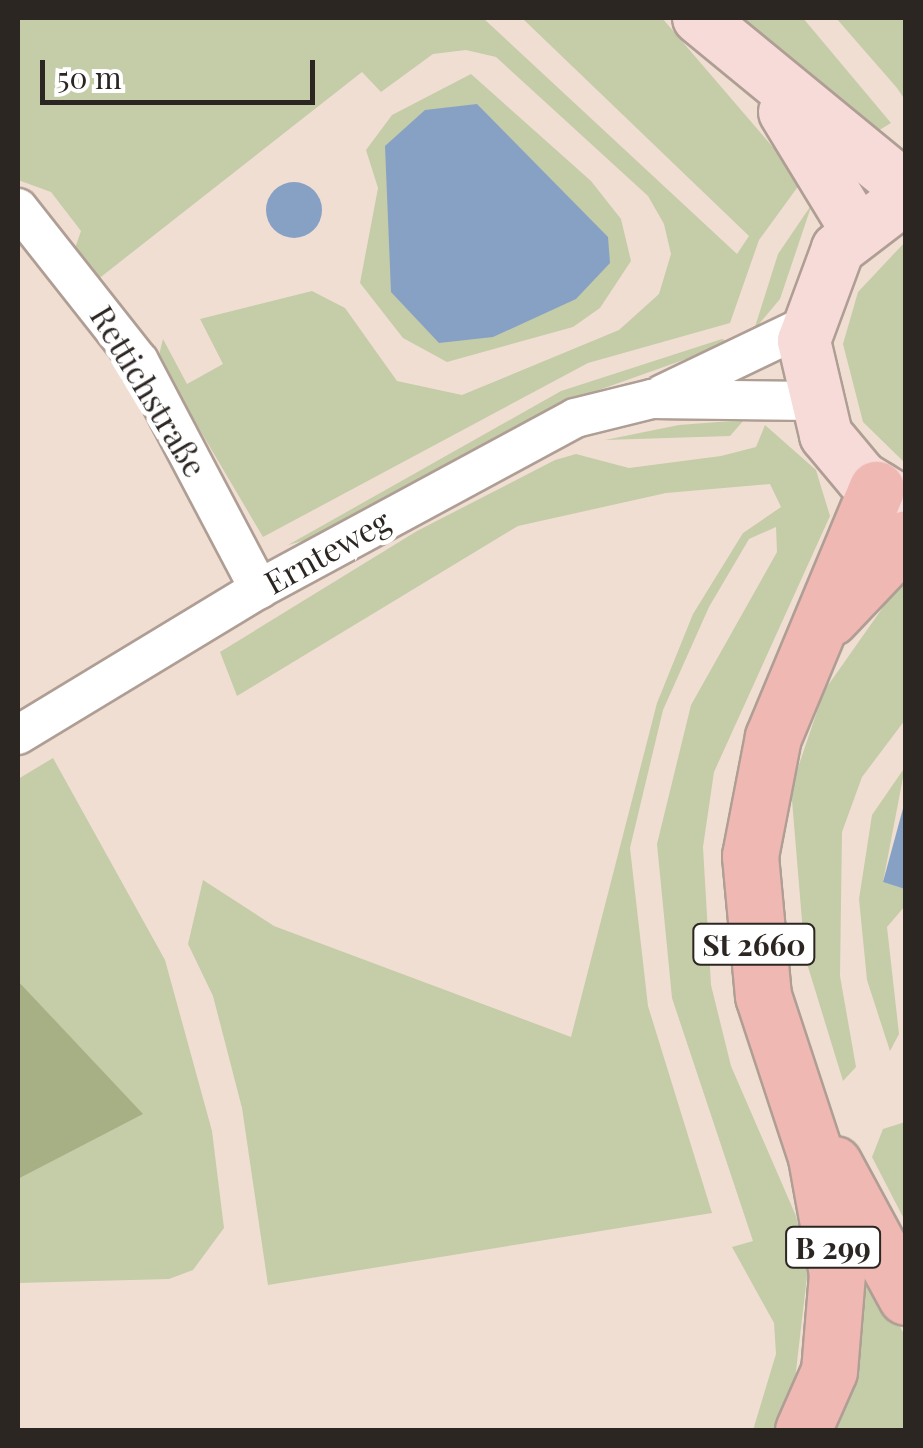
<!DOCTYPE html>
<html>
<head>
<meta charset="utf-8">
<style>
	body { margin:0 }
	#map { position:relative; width:923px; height:1448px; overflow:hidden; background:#f0ded3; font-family:"Playfair Display",serif }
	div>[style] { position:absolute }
	.green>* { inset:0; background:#c5cca8 }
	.forest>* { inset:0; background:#a7af84 }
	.water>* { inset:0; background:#87a1c5 }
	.round { border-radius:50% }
	.roads { filter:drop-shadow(2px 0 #af9e94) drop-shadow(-2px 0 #af9e94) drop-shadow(0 2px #af9e94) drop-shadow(0 -2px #af9e94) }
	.street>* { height:38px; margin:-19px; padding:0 19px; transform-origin:19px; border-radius:19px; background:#fff }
	.secondary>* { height:52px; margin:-26px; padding:0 26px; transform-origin:26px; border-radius:26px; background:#f7dbd8 }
	.primary>* { height:55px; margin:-27.5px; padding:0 27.5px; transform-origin:27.5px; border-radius:27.5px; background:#efb8b2 }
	span { translate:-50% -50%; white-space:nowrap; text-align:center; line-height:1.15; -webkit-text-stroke:10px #fff; paint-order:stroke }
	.shield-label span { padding:2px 8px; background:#fff; border:2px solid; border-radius:8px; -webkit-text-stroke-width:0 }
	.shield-label { font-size:30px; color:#2c2622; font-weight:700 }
	.street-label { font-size:32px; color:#2c2622 }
	.frame { position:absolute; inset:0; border:20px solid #2c2622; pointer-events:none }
	.scale { position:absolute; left:40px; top:60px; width:275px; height:45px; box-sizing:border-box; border:5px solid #2c2622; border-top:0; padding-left:12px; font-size:30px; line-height:35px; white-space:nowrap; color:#2c2622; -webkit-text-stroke:8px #fff; paint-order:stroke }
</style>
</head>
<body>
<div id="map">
	<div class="green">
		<i style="clip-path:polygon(18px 18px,483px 18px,737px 254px,749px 236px,522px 18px,662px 18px,802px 181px,759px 240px,730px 323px,588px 363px,263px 537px,158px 359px,163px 339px,187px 384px,223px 364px,200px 319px,312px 291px,345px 308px,397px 381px,462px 395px,619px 330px,659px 294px,671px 254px,664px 224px,648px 196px,496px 57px,466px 50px,433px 54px,381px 92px,362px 72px,97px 280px,74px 251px,81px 231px,51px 192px,18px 180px)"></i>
		<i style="clip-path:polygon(735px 18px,803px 18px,891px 123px,876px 132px)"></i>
		<i style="clip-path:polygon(836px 18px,905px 18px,905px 100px,897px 88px)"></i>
		<i style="clip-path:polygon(471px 74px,591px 181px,621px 219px,631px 261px,600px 308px,573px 327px,447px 362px,403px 338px,360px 283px,378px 188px,366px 150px,392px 115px)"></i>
		<i style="clip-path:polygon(812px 204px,780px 299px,754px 330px,778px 254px)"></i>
		<i style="clip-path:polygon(905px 242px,905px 463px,863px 422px,843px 344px,858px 292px)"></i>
		<i style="clip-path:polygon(722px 339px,731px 343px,568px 401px,327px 534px,288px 545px,561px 391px)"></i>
		<i style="clip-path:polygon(744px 420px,730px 436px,605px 440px,679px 425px)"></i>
		<i style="clip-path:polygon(765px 425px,816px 470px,830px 516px,714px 772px,703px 847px,711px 985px,731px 1066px,796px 1216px,808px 1268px,794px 1388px,773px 1430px,753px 1430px,776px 1354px,774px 1323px,732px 1247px,753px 1241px,672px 998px,657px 844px,691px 705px,777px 552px,776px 527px,749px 539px,709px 607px,663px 710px,630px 848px,648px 1006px,712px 1213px,268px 1285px,242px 1108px,213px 996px,188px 944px,203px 880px,274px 926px,571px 1037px,657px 703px,693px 614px,743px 533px,781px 507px,770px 484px,666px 493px,518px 526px,237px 696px,220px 652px,417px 531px,555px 460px,576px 454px,629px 468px,721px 456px,756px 447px)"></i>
		<i style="clip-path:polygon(905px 576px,905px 720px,862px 777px,842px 832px,840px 976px,856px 1067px,843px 1081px,805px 957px,791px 788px,824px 691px)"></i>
		<i style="clip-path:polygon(53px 758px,165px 960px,212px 1131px,224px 1228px,193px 1270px,169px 1279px,18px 1283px,18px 1179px,142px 1114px,18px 981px,18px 779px)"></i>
		<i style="clip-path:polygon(905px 767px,883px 882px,906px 889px,905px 906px,887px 927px,899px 1034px,890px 1051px,867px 980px,859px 899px,872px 815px)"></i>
		<i style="clip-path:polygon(905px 1122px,906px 1221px,905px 1221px,872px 1157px,883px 1129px)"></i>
		<i style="clip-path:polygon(853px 1273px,873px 1274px,905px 1336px,903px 1430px,828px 1430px)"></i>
	</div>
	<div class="forest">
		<i style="clip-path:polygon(18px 981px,143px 1114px,18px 1179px,18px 980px)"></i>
	</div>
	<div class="water">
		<i style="clip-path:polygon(477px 104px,608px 237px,610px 263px,576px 299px,493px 337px,439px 343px,391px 292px,385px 146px,425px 110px)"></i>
		<i class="round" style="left:266px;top:182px;width:56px;height:56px"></i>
		<i style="clip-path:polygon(905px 801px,905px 889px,883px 882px)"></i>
	</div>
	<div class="roads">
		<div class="street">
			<i style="left:18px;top:208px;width:195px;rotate:51.7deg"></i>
			<i style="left:139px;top:361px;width:258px;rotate:62.2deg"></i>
			<i style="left:663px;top:394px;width:157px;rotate:-25.6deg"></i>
			<i style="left:18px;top:735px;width:282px;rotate:-31.2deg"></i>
			<i style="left:259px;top:589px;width:359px;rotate:-28.4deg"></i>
			<i style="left:575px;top:418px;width:79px;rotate:-13.9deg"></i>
			<i style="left:652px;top:399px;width:159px;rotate:0.7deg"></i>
		</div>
		<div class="secondary">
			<i style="left:699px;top:18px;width:268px;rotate:39.4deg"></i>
			<i style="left:785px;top:112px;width:137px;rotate:58.7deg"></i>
			<i style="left:906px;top:197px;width:86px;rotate:142.6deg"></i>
			<i style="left:838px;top:249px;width:98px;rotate:110.3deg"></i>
			<i style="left:804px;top:341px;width:97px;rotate:76.8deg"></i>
			<i style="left:826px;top:435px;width:56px;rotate:50.1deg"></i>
			<i style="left:862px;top:478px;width:52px;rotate:31.5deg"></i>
		</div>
		<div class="primary">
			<i style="left:830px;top:618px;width:110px;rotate:-46.5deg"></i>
			<i style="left:834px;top:1164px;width:151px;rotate:61.6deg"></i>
			<i style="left:803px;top:1430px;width:64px;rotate:-66.2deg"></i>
			<i style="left:829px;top:1371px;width:97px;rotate:-85.3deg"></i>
			<i style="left:837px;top:1274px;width:119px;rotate:-100.2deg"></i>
			<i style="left:816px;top:1157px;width:169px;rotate:-108.2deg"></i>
			<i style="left:763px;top:996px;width:141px;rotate:-95.3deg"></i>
			<i style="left:750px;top:856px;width:121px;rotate:-79.1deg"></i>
			<i style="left:773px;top:737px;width:269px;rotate:-67.4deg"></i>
		</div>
	</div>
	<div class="shield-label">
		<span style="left:754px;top:944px">St 2660</span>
		<span style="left:833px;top:1247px">B 299</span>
	</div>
	<div class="street-label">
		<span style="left:149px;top:391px;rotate:59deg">Rettichstraße</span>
		<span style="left:327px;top:551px;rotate:-29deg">Ernteweg</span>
	</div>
	<div class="frame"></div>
	<div class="scale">50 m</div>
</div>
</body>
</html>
